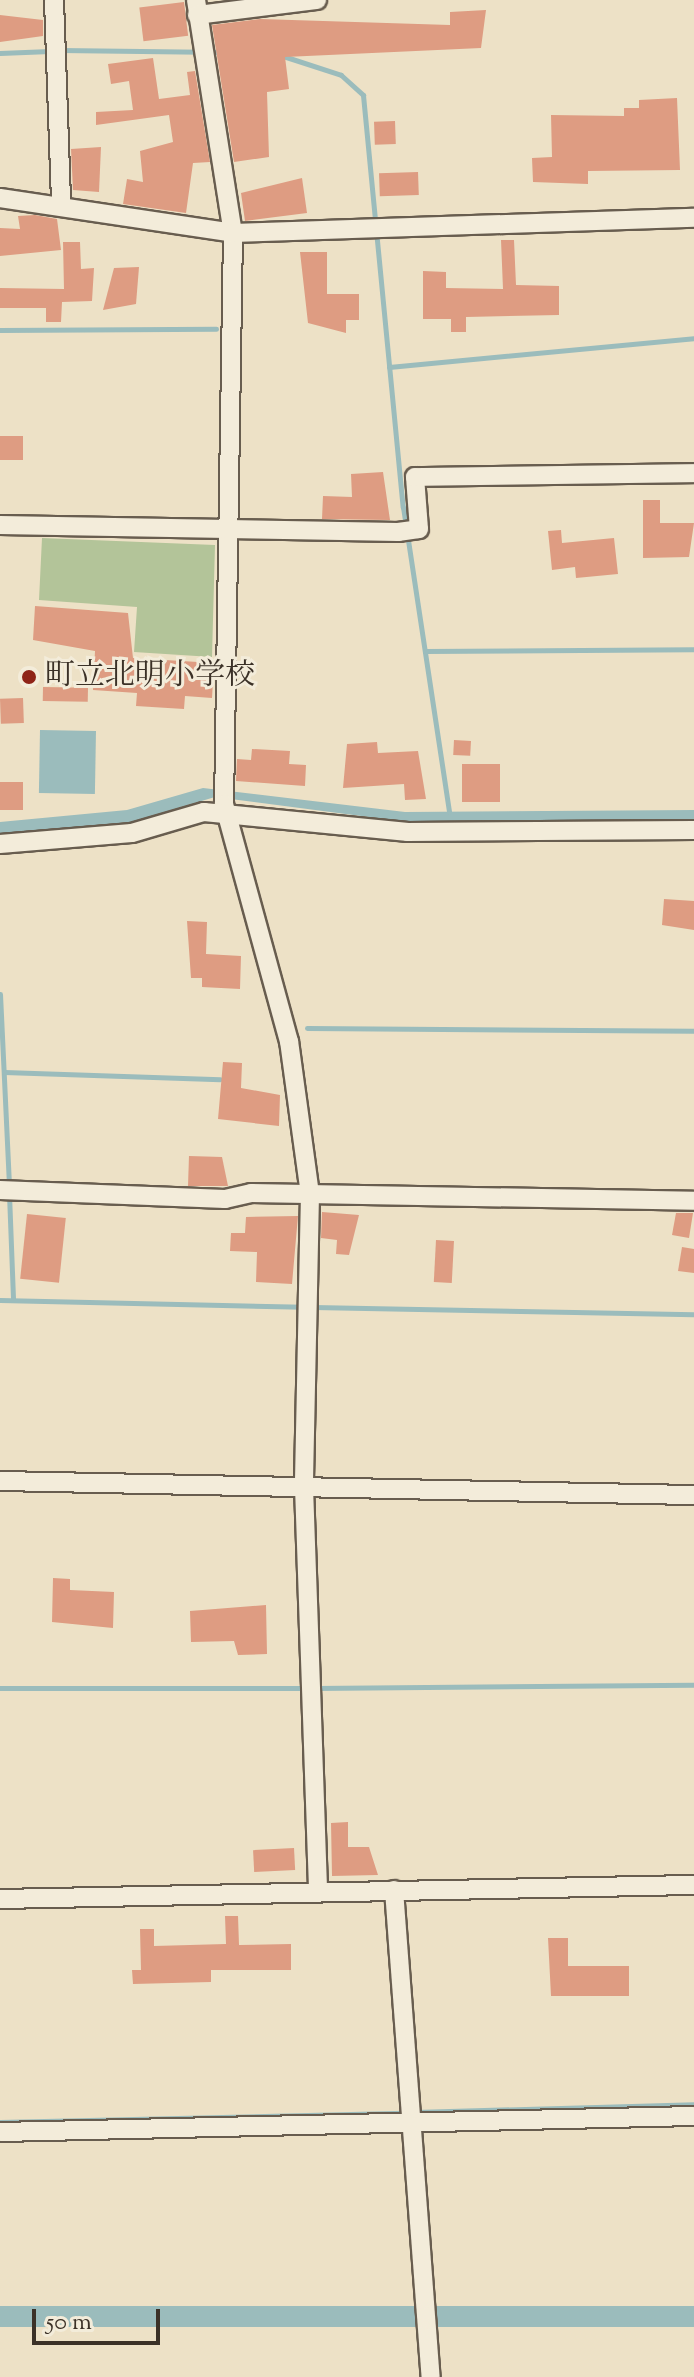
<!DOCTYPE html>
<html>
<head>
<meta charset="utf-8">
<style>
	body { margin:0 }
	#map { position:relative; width:694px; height:2377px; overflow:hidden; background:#ede1c6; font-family:"Sorts Mill Goudy","Noto Serif JP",serif }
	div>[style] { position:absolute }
	.green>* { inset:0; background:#b3c499 }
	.water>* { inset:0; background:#9bbcbc; transform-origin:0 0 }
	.stream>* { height:5px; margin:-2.5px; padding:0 2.5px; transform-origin:2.5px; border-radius:2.5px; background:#9bbcbc }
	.building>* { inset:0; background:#de9c82; transform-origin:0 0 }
	.roads { filter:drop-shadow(2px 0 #685d4f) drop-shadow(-2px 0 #685d4f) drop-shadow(0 2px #685d4f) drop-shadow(0 -2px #685d4f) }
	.street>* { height:18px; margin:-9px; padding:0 9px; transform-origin:9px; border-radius:9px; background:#f3ecda }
	.dots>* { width:22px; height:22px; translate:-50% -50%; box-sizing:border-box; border:4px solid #f3ecda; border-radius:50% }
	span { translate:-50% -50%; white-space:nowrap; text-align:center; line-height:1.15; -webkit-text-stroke:6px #f3ecda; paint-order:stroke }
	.poi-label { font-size:30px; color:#3b3127 }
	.left { translate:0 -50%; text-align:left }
	.scale { position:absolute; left:32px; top:2309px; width:128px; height:36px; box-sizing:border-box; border:4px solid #3b3127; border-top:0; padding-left:10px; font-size:24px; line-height:28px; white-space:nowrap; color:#3b3127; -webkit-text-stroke:6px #f3ecda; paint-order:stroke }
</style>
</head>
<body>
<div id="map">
	<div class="green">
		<i style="clip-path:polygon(42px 538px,215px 545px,212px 657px,134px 652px,137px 607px,39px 600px)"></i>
	</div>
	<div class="water">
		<i style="left:40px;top:730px;width:56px;height:63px;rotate:1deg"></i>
		<i style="clip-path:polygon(203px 788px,405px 812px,694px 810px,694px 821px,407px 822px,215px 797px,131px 822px,0 834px,0 822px,127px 810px)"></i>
		<i style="left:694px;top:2306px;width:21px;height:696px;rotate:90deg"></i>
	</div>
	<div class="stream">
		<i style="left:60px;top:50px;width:162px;rotate:0.7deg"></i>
		<i style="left:0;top:53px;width:50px;rotate:-2.3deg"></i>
		<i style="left:283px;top:56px;width:61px;rotate:18.1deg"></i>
		<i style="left:341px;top:75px;width:30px;rotate:42deg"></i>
		<i style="left:363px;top:95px;width:414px;rotate:84.5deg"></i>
		<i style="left:403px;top:507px;width:308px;rotate:81.4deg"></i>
		<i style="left:0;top:330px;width:216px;rotate:-0.3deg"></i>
		<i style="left:389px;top:367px;width:306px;rotate:-5.4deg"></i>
		<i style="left:425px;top:651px;width:269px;rotate:-0.4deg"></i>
		<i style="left:0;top:994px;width:190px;rotate:87.3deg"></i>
		<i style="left:307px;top:1028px;width:387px;rotate:0.4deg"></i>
		<i style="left:4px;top:1072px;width:216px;rotate:1.9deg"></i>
		<i style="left:9px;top:1194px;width:106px;rotate:87.8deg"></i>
		<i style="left:0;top:1300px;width:303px;rotate:1.3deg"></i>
		<i style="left:313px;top:1307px;width:381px;rotate:1.1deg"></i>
		<i style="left:0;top:1688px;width:305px"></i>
		<i style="left:315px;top:1688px;width:379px;rotate:-0.5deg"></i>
		<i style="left:415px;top:2112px;width:279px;rotate:-1.6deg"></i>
		<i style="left:0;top:2122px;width:405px;rotate:-1.3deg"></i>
	</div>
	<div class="building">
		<i style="left:184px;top:2px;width:34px;height:45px;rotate:83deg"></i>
		<i style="clip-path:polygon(486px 10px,481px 48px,285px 57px,289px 89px,267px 92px,269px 157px,234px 162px,212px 25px,260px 19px,450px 25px,450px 12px)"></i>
		<i style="clip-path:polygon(0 15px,43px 20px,43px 36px,0 42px)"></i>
		<i style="clip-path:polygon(153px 58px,159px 99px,190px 95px,187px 72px,195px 71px,210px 162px,193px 163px,186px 213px,123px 204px,127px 179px,143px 182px,140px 151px,173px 142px,169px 115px,96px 125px,96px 112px,133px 110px,129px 81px,111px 84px,108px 64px)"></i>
		<i style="clip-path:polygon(677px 98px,680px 170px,588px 171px,588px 184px,533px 182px,532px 158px,552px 157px,551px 115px,624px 116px,624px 108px,639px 108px,639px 100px)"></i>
		<i style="left:395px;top:121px;width:23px;height:21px;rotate:88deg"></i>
		<i style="clip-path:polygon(101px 147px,99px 192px,73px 190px,71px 149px)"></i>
		<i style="left:418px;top:172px;width:23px;height:39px;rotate:88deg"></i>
		<i style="clip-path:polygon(302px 178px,307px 213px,245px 221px,241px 193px)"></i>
		<i style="clip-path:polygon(35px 215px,57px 219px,61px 250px,0 256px,0 228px,20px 229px,18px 216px)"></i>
		<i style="clip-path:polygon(501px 240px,514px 240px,516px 285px,559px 286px,559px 315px,466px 317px,466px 332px,451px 332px,451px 319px,423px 319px,423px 271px,446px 272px,446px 288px,503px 289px)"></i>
		<i style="clip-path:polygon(63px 242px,80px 242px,81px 269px,94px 268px,92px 301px,62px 302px,61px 322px,46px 322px,46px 308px,0 308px,0 288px,64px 289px)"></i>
		<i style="clip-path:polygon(300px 252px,327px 252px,327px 294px,359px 294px,359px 320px,346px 320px,346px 333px,308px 323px)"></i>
		<i style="clip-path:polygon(139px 267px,136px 304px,103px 310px,114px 268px)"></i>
		<i style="left:0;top:436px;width:23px;height:24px"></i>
		<i style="clip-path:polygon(383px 472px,390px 520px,322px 519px,323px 496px,352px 497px,351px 474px)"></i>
		<i style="clip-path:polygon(643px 500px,660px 500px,660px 523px,694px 523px,689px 557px,643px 558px)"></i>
		<i style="clip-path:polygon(561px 530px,562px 543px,614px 538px,618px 574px,576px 578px,575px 567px,552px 570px,548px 531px)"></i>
		<i style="clip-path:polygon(35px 606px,128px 613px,133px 658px,214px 663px,212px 698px,185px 696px,184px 709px,136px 706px,137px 693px,93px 690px,95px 651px,33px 640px)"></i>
		<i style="left:43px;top:687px;width:45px;height:14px;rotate:1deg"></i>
		<i style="left:23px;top:698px;width:25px;height:23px;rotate:88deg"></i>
		<i style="left:454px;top:740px;width:17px;height:15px;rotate:3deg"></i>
		<i style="clip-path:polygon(377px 742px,378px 753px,418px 751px,426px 799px,405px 800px,404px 784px,343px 788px,347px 744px)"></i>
		<i style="clip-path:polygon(252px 749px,290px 751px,289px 764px,306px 765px,305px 786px,236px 781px,237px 759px,251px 760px)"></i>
		<i style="left:462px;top:764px;width:38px;height:38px"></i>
		<i style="left:23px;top:782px;width:28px;height:23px;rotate:90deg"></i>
		<i style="clip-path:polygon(664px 899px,694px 901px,694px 930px,662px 925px)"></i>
		<i style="clip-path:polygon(187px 921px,207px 922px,206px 954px,241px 956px,240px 989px,202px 987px,202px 978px,191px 978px)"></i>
		<i style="clip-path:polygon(223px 1062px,242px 1063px,241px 1088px,280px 1095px,279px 1126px,218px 1119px)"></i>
		<i style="clip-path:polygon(189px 1156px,222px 1157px,228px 1186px,188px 1186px)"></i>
		<i style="clip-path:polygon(322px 1212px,359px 1215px,349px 1255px,336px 1254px,337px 1240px,321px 1238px)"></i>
		<i style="clip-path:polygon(676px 1213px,693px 1213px,689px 1238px,672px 1235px)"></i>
		<i style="left:27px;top:1214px;width:39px;height:65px;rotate:6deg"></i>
		<i style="clip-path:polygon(298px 1216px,292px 1284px,256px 1282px,257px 1252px,230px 1251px,231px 1233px,245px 1233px,246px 1217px)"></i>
		<i style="left:436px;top:1240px;width:18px;height:42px;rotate:3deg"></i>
		<i style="clip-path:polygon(682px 1247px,694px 1249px,694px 1273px,678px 1271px)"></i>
		<i style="clip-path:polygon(53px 1578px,70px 1579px,70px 1590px,114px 1592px,113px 1628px,52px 1622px)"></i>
		<i style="clip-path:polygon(266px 1605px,267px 1654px,238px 1655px,234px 1641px,191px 1642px,190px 1611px)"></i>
		<i style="clip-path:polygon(348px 1822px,348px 1847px,369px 1847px,378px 1875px,332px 1876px,331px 1823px)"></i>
		<i style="left:294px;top:1848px;width:22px;height:41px;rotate:87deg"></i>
		<i style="clip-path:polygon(225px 1916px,238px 1916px,239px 1945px,291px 1944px,291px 1970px,211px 1970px,211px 1982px,133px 1984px,132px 1970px,141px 1970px,140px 1929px,154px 1929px,154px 1946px,226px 1944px)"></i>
		<i style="clip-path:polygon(548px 1938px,568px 1938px,568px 1966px,629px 1966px,629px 1996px,551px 1996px)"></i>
	</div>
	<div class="roads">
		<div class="street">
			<i style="left:54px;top:0;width:203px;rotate:88deg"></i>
			<i style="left:196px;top:0;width:236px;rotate:81deg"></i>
			<i style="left:233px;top:233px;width:571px;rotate:90.9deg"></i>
			<i style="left:224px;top:804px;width:246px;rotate:74.7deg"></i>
			<i style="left:289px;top:1041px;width:154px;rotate:82.2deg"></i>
			<i style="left:310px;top:1194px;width:293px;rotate:91.2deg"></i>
			<i style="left:304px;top:1487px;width:405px;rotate:88deg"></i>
			<i style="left:197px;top:15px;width:121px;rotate:-7.1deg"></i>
			<i style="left:0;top:198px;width:236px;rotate:8.5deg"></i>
			<i style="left:233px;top:233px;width:461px;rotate:-1.9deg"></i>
			<i style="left:0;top:525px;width:398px;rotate:1deg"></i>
			<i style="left:398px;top:532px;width:21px;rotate:-8deg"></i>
			<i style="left:419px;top:529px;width:52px;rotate:-94.4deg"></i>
			<i style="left:415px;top:477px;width:279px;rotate:-0.8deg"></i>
			<i style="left:0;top:844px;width:132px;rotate:-4.8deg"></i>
			<i style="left:132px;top:833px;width:75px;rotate:-16.3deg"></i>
			<i style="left:204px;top:812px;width:205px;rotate:5.6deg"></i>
			<i style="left:408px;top:832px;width:286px;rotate:-0.4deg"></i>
			<i style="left:0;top:1190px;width:225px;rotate:2.3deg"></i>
			<i style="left:225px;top:1199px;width:27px;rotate:-13deg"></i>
			<i style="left:251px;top:1193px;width:443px;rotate:1deg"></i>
			<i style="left:0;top:1481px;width:694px;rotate:1.16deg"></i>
			<i style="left:394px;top:1890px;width:488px;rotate:85.7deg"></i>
			<i style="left:0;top:1899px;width:694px;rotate:-1.16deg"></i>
			<i style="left:0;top:2132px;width:694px;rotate:-1.32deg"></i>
		</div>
	</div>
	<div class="dots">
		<i style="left:29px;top:677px;background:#8f2418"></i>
	</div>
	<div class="poi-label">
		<span class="left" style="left:45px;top:677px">町立北明小学校</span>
	</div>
	<div class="scale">50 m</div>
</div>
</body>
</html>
